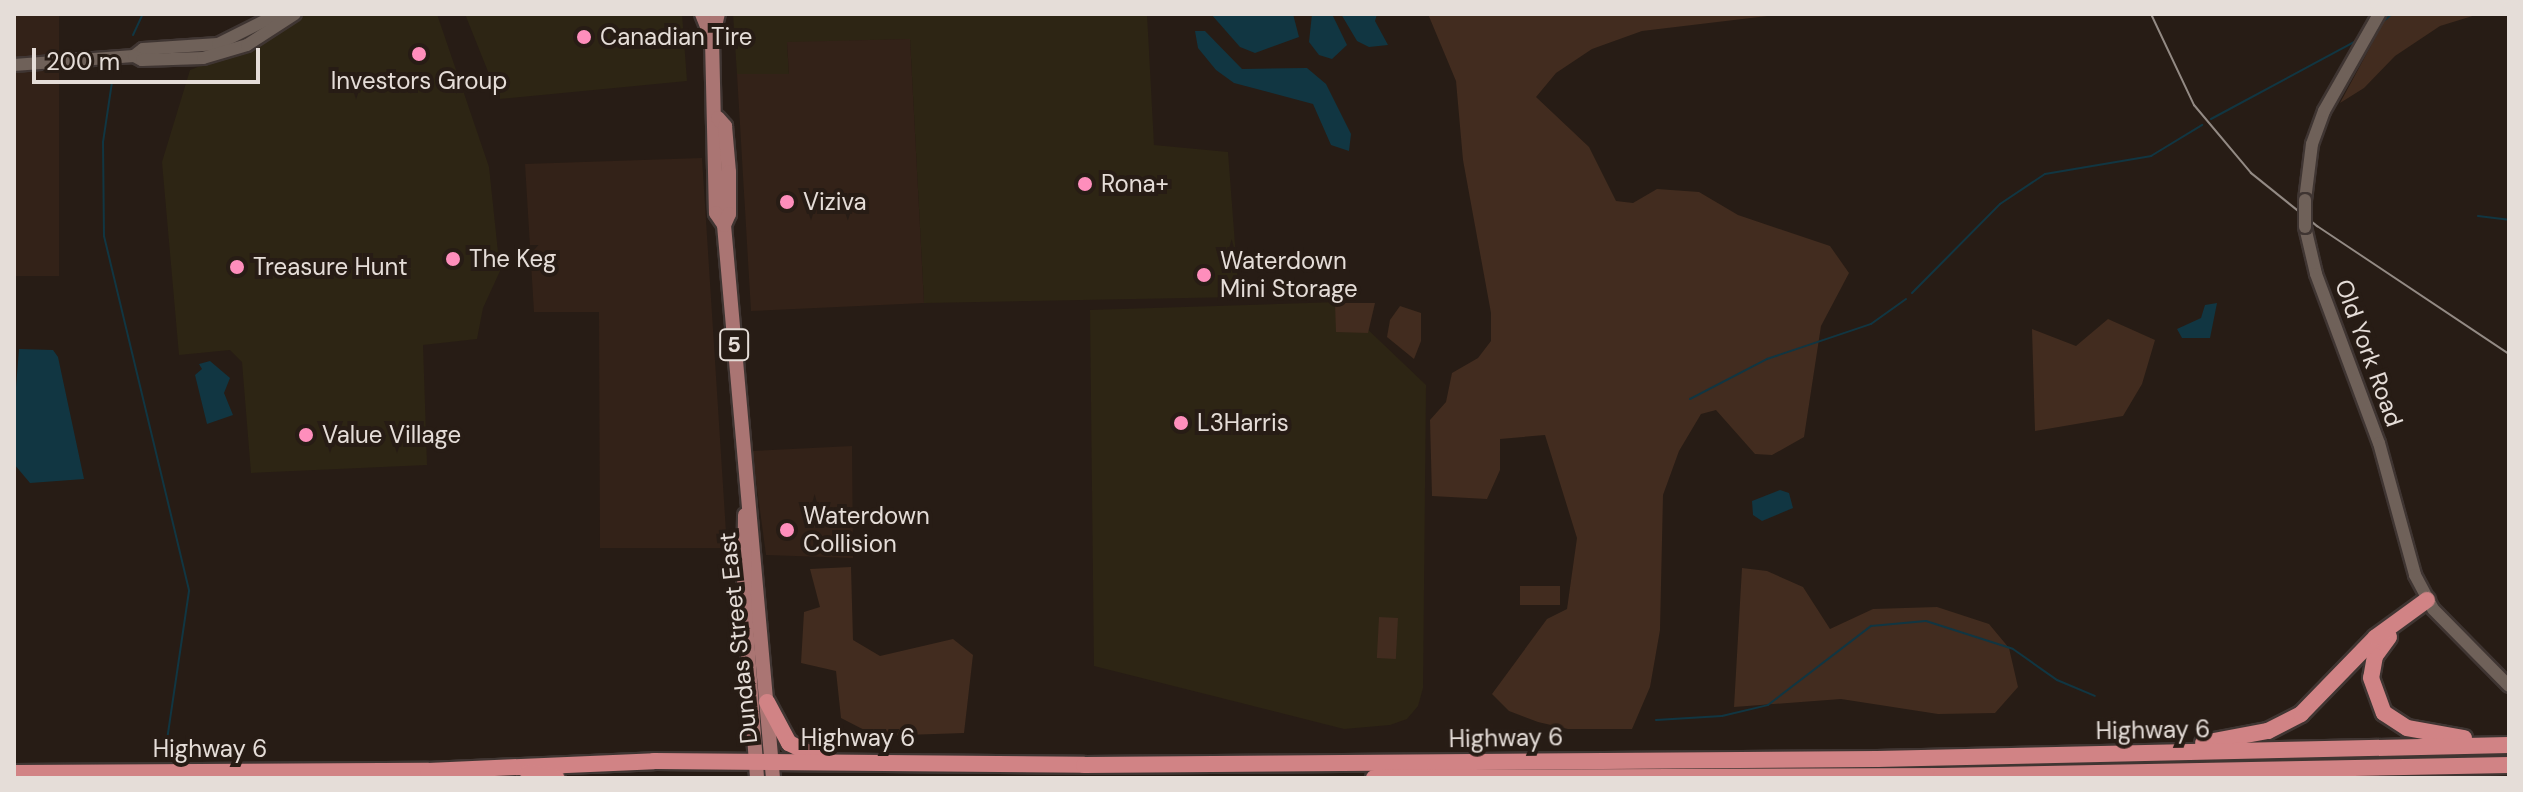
<!DOCTYPE html>
<html>
<head>
<meta charset="utf-8">
<style>
	body { margin:0 }
	#map { position:relative; width:2523px; height:792px; overflow:hidden; background:#271c15; font-family:"DM Sans",sans-serif }
	div>[style] { position:absolute }
	.commercial>* { inset:0; background:#2d2514 }
	.built>* { inset:0; background:#332218; transform-origin:0 0 }
	.green>* { inset:0; background:#422c1f; transform-origin:0 0 }
	.water>* { inset:0; background:#113642 }
	.stream>* { height:2px; margin:-1px; padding:0 1px; transform-origin:1px; border-radius:1px; background:#113642 }
	.roads { filter:drop-shadow(2px 0 #3f3532) drop-shadow(-2px 0 #3f3532) drop-shadow(0 2px #3f3532) drop-shadow(0 -2px #3f3532) }
	.secondary>* { height:12px; margin:-6px; padding:0 6px; transform-origin:6px; border-radius:6px; background:#6f6159 }
	.primary>* { height:14px; margin:-7px; padding:0 7px; transform-origin:7px; border-radius:7px; background:#aa7573 }
	.highway>* { height:16px; margin:-8px; padding:0 8px; transform-origin:8px; border-radius:8px; background:#d18385 }
	.rail>* { height:2px; margin:-1px; padding:0 1px; transform-origin:1px; border-radius:1px; background:#938a84 }
	.bridges { filter:drop-shadow(2px 0 #3f3532) drop-shadow(-2px 0 #3f3532) drop-shadow(0 2px #3f3532) drop-shadow(0 -2px #3f3532) }
	.secondary-bridge>* { height:12px; margin:-6px; padding:0 6px; transform-origin:6px; border-radius:6px; background:#6f6159 }
	.dots>* { width:22px; height:22px; translate:-50% -50%; box-sizing:border-box; border:4px solid #271c15; border-radius:50% }
	span { translate:-50% -50%; white-space:nowrap; text-align:center; line-height:1.15; -webkit-text-stroke:8px #271c15; paint-order:stroke }
	.shield-label span { padding:2px 6px; background:#271c15; border:2px solid; border-radius:6px; -webkit-text-stroke-width:0 }
	.shield-label { font-size:22px; color:#e5ddd8; font-weight:700 }
	.poi-label { font-size:24px; color:#e5ddd8 }
	.left { translate:0 -50%; text-align:left }
	.street-label { font-size:24px; color:#e5ddd8 }
	.frame { position:absolute; inset:0; border:16px solid #e5ddd8; pointer-events:none }
	.scale { position:absolute; left:32px; top:48px; width:228px; height:36px; box-sizing:border-box; border:4px solid #e5ddd8; border-top:0; padding-left:10px; font-size:24px; line-height:28px; white-space:nowrap; color:#e5ddd8; -webkit-text-stroke:6px #271c15; paint-order:stroke }
</style>
</head>
<body>
<div id="map">
	<div class="commercial">
		<i style="clip-path:polygon(299px 14px,437px 14px,489px 167px,500px 271px,483px 308px,477px 339px,423px 345px,427px 465px,251px 473px,242px 362px,230px 350px,179px 355px,162px 162px,190px 70px,263px 42px)"></i>
		<i style="clip-path:polygon(465px 14px,682px 14px,687px 81px,499px 99px)"></i>
		<i style="clip-path:polygon(733px 14px,1147px 14px,1154px 145px,1228px 152px,1239px 297px,924px 303px,910px 39px,787px 43px,789px 74px,737px 74px)"></i>
		<i style="clip-path:polygon(1339px 302px,1426px 385px,1423px 688px,1418px 706px,1407px 719px,1390px 725px,1344px 729px,1094px 666px,1090px 310px)"></i>
	</div>
	<div class="built">
		<i style="left:14px;top:14px;width:45px;height:262px"></i>
		<i style="clip-path:polygon(910px 39px,924px 303px,751px 311px,737px 74px,789px 74px,787px 42px)"></i>
		<i style="clip-path:polygon(702px 158px,727px 548px,600px 548px,599px 312px,534px 312px,525px 164px)"></i>
		<i style="clip-path:polygon(852px 446px,853px 558px,766px 555px,752px 451px)"></i>
	</div>
	<div class="green">
		<i style="clip-path:polygon(1428px 14px,1785px 14px,1642px 31px,1592px 49px,1556px 73px,1536px 97px,1589px 147px,1616px 201px,1633px 203px,1657px 189px,1699px 192px,1738px 215px,1830px 246px,1849px 273px,1821px 326px,1804px 437px,1772px 455px,1755px 454px,1716px 410px,1701px 414px,1679px 451px,1663px 495px,1660px 630px,1650px 687px,1632px 729px,1568px 729px,1538px 722px,1509px 711px,1492px 694px,1547px 619px,1567px 609px,1577px 538px,1545px 435px,1500px 439px,1500px 470px,1487px 499px,1432px 496px,1430px 420px,1446px 402px,1452px 373px,1478px 358px,1491px 341px,1491px 313px,1463px 160px,1456px 81px)"></i>
		<i style="clip-path:polygon(2388px 14px,2479px 14px,2440px 26px,2395px 56px,2364px 88px,2340px 103px)"></i>
		<i style="clip-path:polygon(1335px 303px,1375px 303px,1368px 333px,1336px 332px)"></i>
		<i style="clip-path:polygon(1400px 306px,1421px 313px,1421px 341px,1414px 359px,1387px 337px,1390px 320px)"></i>
		<i style="clip-path:polygon(2108px 319px,2155px 340px,2142px 384px,2123px 416px,2035px 431px,2032px 329px,2076px 346px)"></i>
		<i style="clip-path:polygon(851px 567px,853px 640px,880px 656px,953px 639px,973px 655px,964px 733px,876px 736px,841px 718px,836px 671px,801px 663px,804px 612px,820px 607px,810px 569px)"></i>
		<i style="clip-path:polygon(1742px 568px,1767px 571px,1803px 587px,1830px 629px,1873px 609px,1937px 607px,1989px 624px,2009px 648px,2018px 687px,1995px 713px,1938px 714px,1841px 699px,1734px 707px)"></i>
		<i style="left:1520px;top:586px;width:40px;height:19px"></i>
		<i style="left:1379px;top:617px;width:19px;height:41px;rotate:3deg"></i>
	</div>
	<div class="water">
		<i style="clip-path:polygon(1211px 14px,1293px 14px,1299px 37px,1255px 53px,1240px 47px)"></i>
		<i style="clip-path:polygon(1312px 14px,1332px 14px,1347px 45px,1332px 59px,1319px 55px,1309px 42px)"></i>
		<i style="clip-path:polygon(1341px 14px,1377px 14px,1375px 21px,1388px 45px,1369px 47px,1357px 41px)"></i>
		<i style="clip-path:polygon(1195px 31px,1205px 31px,1242px 69px,1307px 68px,1326px 84px,1351px 134px,1349px 151px,1331px 145px,1313px 104px,1234px 83px,1216px 70px,1198px 48px)"></i>
		<i style="clip-path:polygon(2217px 303px,2210px 338px,2182px 338px,2177px 329px,2201px 318px,2205px 305px)"></i>
		<i style="clip-path:polygon(19px 349px,53px 350px,58px 357px,84px 479px,30px 483px,14px 464px,14px 350px,16px 387px)"></i>
		<i style="clip-path:polygon(210px 361px,230px 378px,224px 393px,233px 415px,207px 424px,195px 375px,202px 369px,199px 364px)"></i>
		<i style="clip-path:polygon(1780px 490px,1789px 493px,1793px 508px,1762px 521px,1753px 515px,1752px 501px)"></i>
	</div>
	<div class="stream">
		<i style="left:2381px;top:23px;width:14px;rotate:-39deg"></i>
		<i style="left:133px;top:35px;width:23px;rotate:-65deg"></i>
		<i style="left:112px;top:82px;width:61px;rotate:98.5deg"></i>
		<i style="left:103px;top:142px;width:94px;rotate:89.4deg"></i>
		<i style="left:104px;top:236px;width:365px;rotate:76.5deg"></i>
		<i style="left:189px;top:591px;width:158px;rotate:98.4deg"></i>
		<i style="left:2211px;top:119px;width:167px;rotate:-28.3deg"></i>
		<i style="left:2478px;top:216px;width:31px;rotate:7deg"></i>
		<i style="left:1912px;top:293px;width:125px;rotate:-45.3deg"></i>
		<i style="left:2000px;top:204px;width:54px;rotate:-33.7deg"></i>
		<i style="left:2045px;top:174px;width:108px;rotate:-9.6deg"></i>
		<i style="left:2151px;top:156px;width:60px;rotate:-31.3deg"></i>
		<i style="left:1690px;top:399px;width:87px;rotate:-27.5deg"></i>
		<i style="left:1767px;top:359px;width:110px;rotate:-18.6deg"></i>
		<i style="left:1871px;top:324px;width:43px;rotate:-35.5deg"></i>
		<i style="left:1656px;top:720px;width:66px;rotate:-3.5deg"></i>
		<i style="left:1722px;top:716px;width:47px;rotate:-13.4deg"></i>
		<i style="left:1768px;top:705px;width:130px;rotate:-37.5deg"></i>
		<i style="left:1871px;top:626px;width:55px;rotate:-5.2deg"></i>
		<i style="left:1926px;top:621px;width:91px;rotate:17.8deg"></i>
		<i style="left:2013px;top:649px;width:54px;rotate:35.2deg"></i>
		<i style="left:2057px;top:680px;width:41px;rotate:22.8deg"></i>
	</div>
	<div class="roads">
		<div class="secondary">
			<i style="left:134px;top:56px;width:11px;rotate:-38deg"></i>
			<i style="left:143px;top:49px;width:75px;rotate:-3.8deg"></i>
			<i style="left:218px;top:44px;width:67px;rotate:-26.6deg"></i>
			<i style="left:14px;top:65px;width:120px;rotate:-4.3deg"></i>
			<i style="left:134px;top:56px;width:9px;rotate:27deg"></i>
			<i style="left:142px;top:60px;width:61px;rotate:-1.9deg"></i>
			<i style="left:203px;top:58px;width:46px;rotate:-16.5deg"></i>
			<i style="left:247px;top:45px;width:57px;rotate:-32.9deg"></i>
			<i style="left:2305px;top:200px;width:56px;rotate:-82.9deg"></i>
			<i style="left:2312px;top:144px;width:35px;rotate:-70deg"></i>
			<i style="left:2324px;top:111px;width:112px;rotate:-60.4deg"></i>
			<i style="left:2305px;top:227px;width:48px;rotate:76.8deg"></i>
			<i style="left:2316px;top:274px;width:180px;rotate:69.6deg"></i>
			<i style="left:2379px;top:443px;width:137px;rotate:74.7deg"></i>
			<i style="left:2415px;top:575px;width:38px;rotate:62deg"></i>
			<i style="left:2433px;top:609px;width:108px;rotate:45.4deg"></i>
		</div>
		<div class="primary">
			<i style="left:702px;top:14px;width:27px;rotate:68deg"></i>
			<i style="left:712px;top:39px;width:174px;rotate:88.7deg"></i>
			<i style="left:716px;top:213px;width:14px;rotate:56deg"></i>
			<i style="left:724px;top:225px;width:555px;rotate:84.94deg"></i>
			<i style="left:712px;top:39px;width:26px;rotate:-77deg"></i>
			<i style="left:718px;top:118px;width:11px;rotate:49deg"></i>
			<i style="left:725px;top:126px;width:46px;rotate:85deg"></i>
			<i style="left:729px;top:172px;width:42px;rotate:90deg"></i>
			<i style="left:729px;top:214px;width:12px;rotate:114deg"></i>
			<i style="left:745px;top:515px;width:81px;rotate:90.7deg"></i>
			<i style="left:744px;top:596px;width:182px;rotate:85.9deg"></i>
		</div>
		<div class="highway">
			<i style="left:2389px;top:637px;width:24px;rotate:126deg"></i>
			<i style="left:2375px;top:656px;width:22px;rotate:100deg"></i>
			<i style="left:2371px;top:678px;width:37px;rotate:70deg"></i>
			<i style="left:2384px;top:713px;width:27px;rotate:33deg"></i>
			<i style="left:2407px;top:728px;width:58px;rotate:10deg"></i>
			<i style="left:767px;top:702px;width:47px;rotate:61.8deg"></i>
			<i style="left:789px;top:743px;width:35px;rotate:27deg"></i>
			<i style="left:2203px;top:743px;width:66px;rotate:-10.5deg"></i>
			<i style="left:2268px;top:731px;width:37px;rotate:-27deg"></i>
			<i style="left:2301px;top:714px;width:107px;rotate:-45.8deg"></i>
			<i style="left:2376px;top:637px;width:63px;rotate:-36deg"></i>
			<i style="left:14px;top:773px;width:414px;rotate:-0.3deg"></i>
			<i style="left:428px;top:771px;width:226px;rotate:-2.5deg"></i>
			<i style="left:654px;top:761px;width:430px;rotate:0.5deg"></i>
			<i style="left:1084px;top:765px;width:793px;rotate:-0.43deg"></i>
			<i style="left:1877px;top:759px;width:632px;rotate:-1.27deg"></i>
			<i style="left:528px;top:773px;width:29px;rotate:10deg"></i>
			<i style="left:1374px;top:778px;width:567px;rotate:-0.2deg"></i>
			<i style="left:1941px;top:776px;width:568px;rotate:-1.11deg"></i>
		</div>
	</div>
	<div class="rail">
		<i style="left:2151px;top:14px;width:101px;rotate:64.7deg"></i>
		<i style="left:2194px;top:105px;width:89px;rotate:50deg"></i>
		<i style="left:2251px;top:173px;width:85px;rotate:38.8deg"></i>
		<i style="left:2317px;top:226px;width:231px;rotate:33.7deg"></i>
	</div>
	<div class="bridges">
		<div class="secondary-bridge">
			<i style="left:2305px;top:200px;width:27px;rotate:90deg"></i>
		</div>
	</div>
	<div class="dots">
		<i style="left:584px;top:37px;background:#fe8ebc"></i>
		<i style="left:419px;top:54px;background:#fe8ebc"></i>
		<i style="left:1085px;top:184px;background:#fe8ebc"></i>
		<i style="left:787px;top:202px;background:#fe8ebc"></i>
		<i style="left:453px;top:259px;background:#fe8ebc"></i>
		<i style="left:237px;top:267px;background:#fe8ebc"></i>
		<i style="left:1204px;top:275px;background:#fe8ebc"></i>
		<i style="left:1181px;top:423px;background:#fe8ebc"></i>
		<i style="left:306px;top:435px;background:#fe8ebc"></i>
		<i style="left:787px;top:530px;background:#fe8ebc"></i>
	</div>
	<div class="shield-label">
		<span style="left:734px;top:345px">5</span>
	</div>
	<div class="poi-label">
		<span class="left" style="left:600px;top:37px">Canadian Tire</span>
		<span style="left:419px;top:81px">Investors Group</span>
		<span class="left" style="left:1101px;top:184px">Rona+</span>
		<span class="left" style="left:803px;top:202px">Viziva</span>
		<span class="left" style="left:469px;top:259px">The Keg</span>
		<span class="left" style="left:1220px;top:275px">Waterdown<br>Mini Storage</span>
		<span class="left" style="left:253px;top:267px">Treasure Hunt</span>
		<span class="left" style="left:1197px;top:423px">L3Harris</span>
		<span class="left" style="left:322px;top:435px">Value Village</span>
		<span class="left" style="left:803px;top:530px">Waterdown<br>Collision</span>
	</div>
	<div class="street-label">
		<span style="left:2369px;top:353px;rotate:70deg">Old York Road</span>
		<span style="left:738px;top:638px;rotate:-96deg">Dundas Street East</span>
		<span style="left:2153px;top:730px;rotate:-1deg">Highway 6</span>
		<span style="left:858px;top:738px">Highway 6</span>
		<span style="left:1506px;top:738px;rotate:-1deg">Highway 6</span>
		<span style="left:210px;top:749px">Highway 6</span>
	</div>
	<div class="frame"></div>
	<div class="scale">200 m</div>
</div>
</body>
</html>
